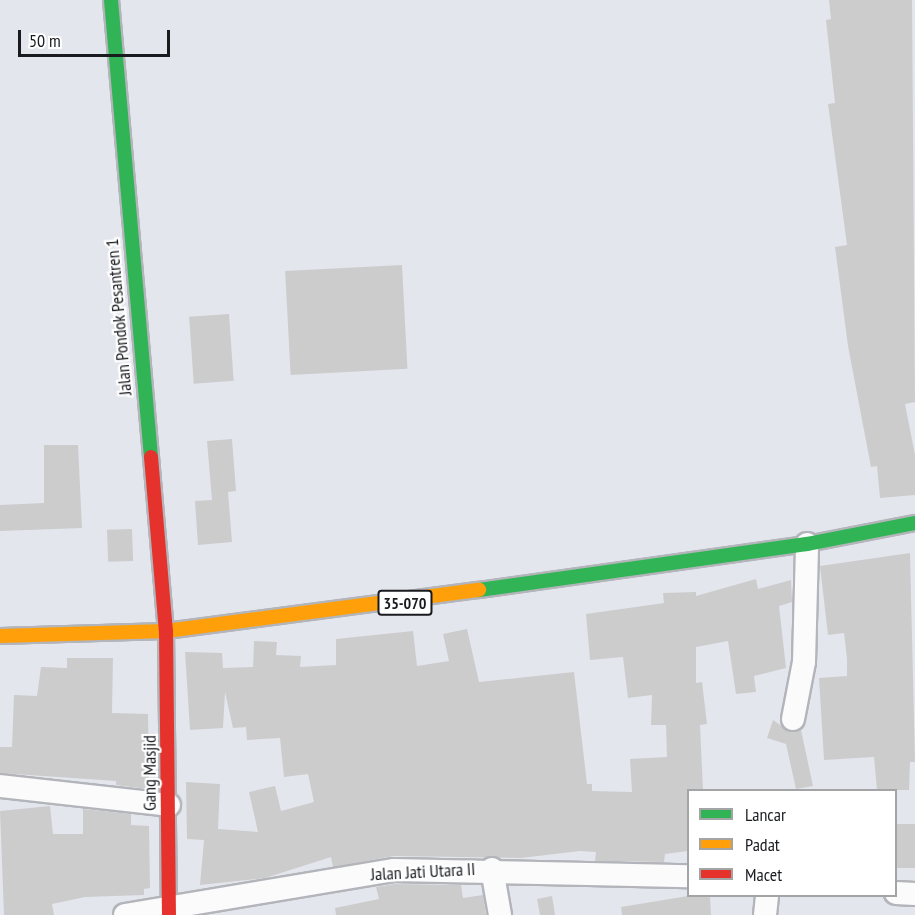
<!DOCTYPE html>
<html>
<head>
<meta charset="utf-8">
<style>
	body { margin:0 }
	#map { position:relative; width:915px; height:915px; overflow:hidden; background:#e4e6ed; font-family:"PT Sans Narrow",sans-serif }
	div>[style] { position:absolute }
	.building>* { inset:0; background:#cccccd; transform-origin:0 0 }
	.roads { filter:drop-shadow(2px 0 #b3b5ba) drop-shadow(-2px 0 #b3b5ba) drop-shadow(0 2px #b3b5ba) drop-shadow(0 -2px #b3b5ba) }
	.street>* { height:22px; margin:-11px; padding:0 11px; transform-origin:11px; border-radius:11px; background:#fbfbfc }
	.fast>* { height:14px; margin:-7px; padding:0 7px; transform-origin:7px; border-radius:7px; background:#30b455 }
	.slow>* { height:14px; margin:-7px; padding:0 7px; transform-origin:7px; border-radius:7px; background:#ff9f0a }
	.jam>* { height:14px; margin:-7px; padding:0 7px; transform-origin:7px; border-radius:7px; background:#e5322d }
	span { translate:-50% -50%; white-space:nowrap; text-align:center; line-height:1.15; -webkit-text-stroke:4.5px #fff; paint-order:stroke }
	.shield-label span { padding:2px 4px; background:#fff; border:2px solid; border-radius:4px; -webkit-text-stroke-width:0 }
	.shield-label { font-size:16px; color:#191b1f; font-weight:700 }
	.street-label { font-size:18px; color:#191b1f }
	.legend { position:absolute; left:687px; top:789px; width:210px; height:108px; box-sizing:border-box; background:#fff; border:2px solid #a3a4a5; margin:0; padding:8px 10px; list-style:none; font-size:18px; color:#191b1f }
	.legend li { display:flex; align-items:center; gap:12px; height:30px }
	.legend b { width:30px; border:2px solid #a3a4a5 }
	.scale { position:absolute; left:18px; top:30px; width:152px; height:27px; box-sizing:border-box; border:3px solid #191b1f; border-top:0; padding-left:8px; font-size:18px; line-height:21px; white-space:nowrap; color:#191b1f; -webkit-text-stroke:4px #fff; paint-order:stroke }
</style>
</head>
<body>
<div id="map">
	<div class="building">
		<i style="clip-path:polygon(829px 0,912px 0,915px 402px,905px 404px,915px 455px,915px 495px,880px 498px,877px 466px,871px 467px,848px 346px,835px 247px,847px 245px,828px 104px,835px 103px,826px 20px,831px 19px)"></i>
		<i style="left:402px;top:265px;width:104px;height:117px;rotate:87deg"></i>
		<i style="left:229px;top:314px;width:67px;height:40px;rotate:86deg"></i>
		<i style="clip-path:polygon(232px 439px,236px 491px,228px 492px,232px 542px,198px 545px,195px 501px,212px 500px,207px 441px)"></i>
		<i style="clip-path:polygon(44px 445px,78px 445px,82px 528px,0 531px,0 505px,44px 503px)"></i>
		<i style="left:132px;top:529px;width:32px;height:25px;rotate:88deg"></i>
		<i style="clip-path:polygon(910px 553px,915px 762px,910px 762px,909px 790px,877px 790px,874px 757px,824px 760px,819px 678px,847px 676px,847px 659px,844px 633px,828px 635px,820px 566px)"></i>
		<i style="clip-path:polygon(756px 579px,758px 589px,791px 580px,792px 602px,779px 606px,786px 668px,754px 676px,756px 692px,736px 694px,728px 641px,696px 647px,696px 683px,702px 682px,707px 724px,700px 725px,703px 790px,688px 790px,688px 851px,665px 854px,664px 862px,595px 861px,596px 852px,580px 851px,521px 858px,394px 856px,333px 867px,331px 857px,265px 878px,200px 885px,204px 840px,187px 839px,186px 782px,220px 784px,218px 829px,258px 832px,249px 792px,275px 786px,281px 811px,314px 802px,308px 774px,284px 777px,280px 738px,247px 740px,246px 727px,233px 728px,225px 692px,223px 728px,190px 730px,185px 652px,222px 653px,223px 668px,253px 667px,254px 641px,277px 642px,276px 655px,301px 656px,300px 667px,336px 665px,336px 639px,413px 631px,417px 666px,449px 661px,443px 634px,467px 629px,479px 682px,574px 672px,587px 784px,592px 784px,592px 791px,632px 792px,630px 759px,667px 757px,666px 725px,651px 725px,652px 695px,628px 698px,623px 657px,590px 660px,586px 614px,664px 603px,663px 593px,696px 592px,696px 596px)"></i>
		<i style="clip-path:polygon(67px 658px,113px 658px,112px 713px,148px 714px,149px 789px,116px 785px,116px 781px,0 773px,0 747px,12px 747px,14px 695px,37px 696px,41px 667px,67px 668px)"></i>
		<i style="clip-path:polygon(773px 720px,790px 732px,801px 730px,813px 786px,796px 789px,786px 744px,767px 738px)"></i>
		<i style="clip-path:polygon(50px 806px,53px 834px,83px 834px,83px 809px,131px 814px,131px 825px,149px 826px,150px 888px,144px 889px,144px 895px,85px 897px,52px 904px,54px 915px,4px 915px,0 811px)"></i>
		<i style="left:915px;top:824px;width:44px;height:19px;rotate:90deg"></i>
		<i style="clip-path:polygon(395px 884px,461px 885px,463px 898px,483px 895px,486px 915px,336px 915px,335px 908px,379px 899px,376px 887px)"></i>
		<i style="clip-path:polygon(552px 896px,555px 915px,540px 915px,537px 899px)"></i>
		<i style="clip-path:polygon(688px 896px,710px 896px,711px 915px,622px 915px,621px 907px)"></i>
	</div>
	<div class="roads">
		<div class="street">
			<i style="left:793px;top:719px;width:58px;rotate:-79.1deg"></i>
			<i style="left:804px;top:662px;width:118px;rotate:-88.5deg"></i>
			<i style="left:0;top:786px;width:170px;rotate:6.4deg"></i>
			<i style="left:492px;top:869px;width:47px;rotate:80.1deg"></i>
			<i style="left:896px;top:893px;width:19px;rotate:3deg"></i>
			<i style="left:125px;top:915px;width:273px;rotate:-9.5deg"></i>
			<i style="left:394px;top:870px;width:294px;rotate:1.2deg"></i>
			<i style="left:765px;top:915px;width:19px;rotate:-84deg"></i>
		</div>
		<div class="fast">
			<i style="left:111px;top:0;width:459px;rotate:85deg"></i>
			<i style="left:479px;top:590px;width:331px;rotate:-8deg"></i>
			<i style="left:807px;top:544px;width:110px;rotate:-11deg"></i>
		</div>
		<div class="slow">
			<i style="left:0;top:636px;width:166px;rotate:-1.7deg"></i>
			<i style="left:166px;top:631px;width:316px;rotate:-7.5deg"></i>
		</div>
		<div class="jam">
			<i style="left:151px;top:457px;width:175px;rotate:85.1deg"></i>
			<i style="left:166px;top:631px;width:284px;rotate:89.4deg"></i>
		</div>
	</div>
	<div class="shield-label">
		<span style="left:405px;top:603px">35-070</span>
	</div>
	<div class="street-label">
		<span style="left:119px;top:317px;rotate:-95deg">Jalan Pondok Pesantren 1</span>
		<span style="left:150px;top:773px;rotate:-90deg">Gang Masjid</span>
		<span style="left:423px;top:872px;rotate:-3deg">Jalan Jati Utara II</span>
	</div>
	<ul class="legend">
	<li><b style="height:8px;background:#30b455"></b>Lancar</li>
	<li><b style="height:8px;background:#ff9f0a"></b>Padat</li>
	<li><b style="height:8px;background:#e5322d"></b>Macet</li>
	</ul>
	<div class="scale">50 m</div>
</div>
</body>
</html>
